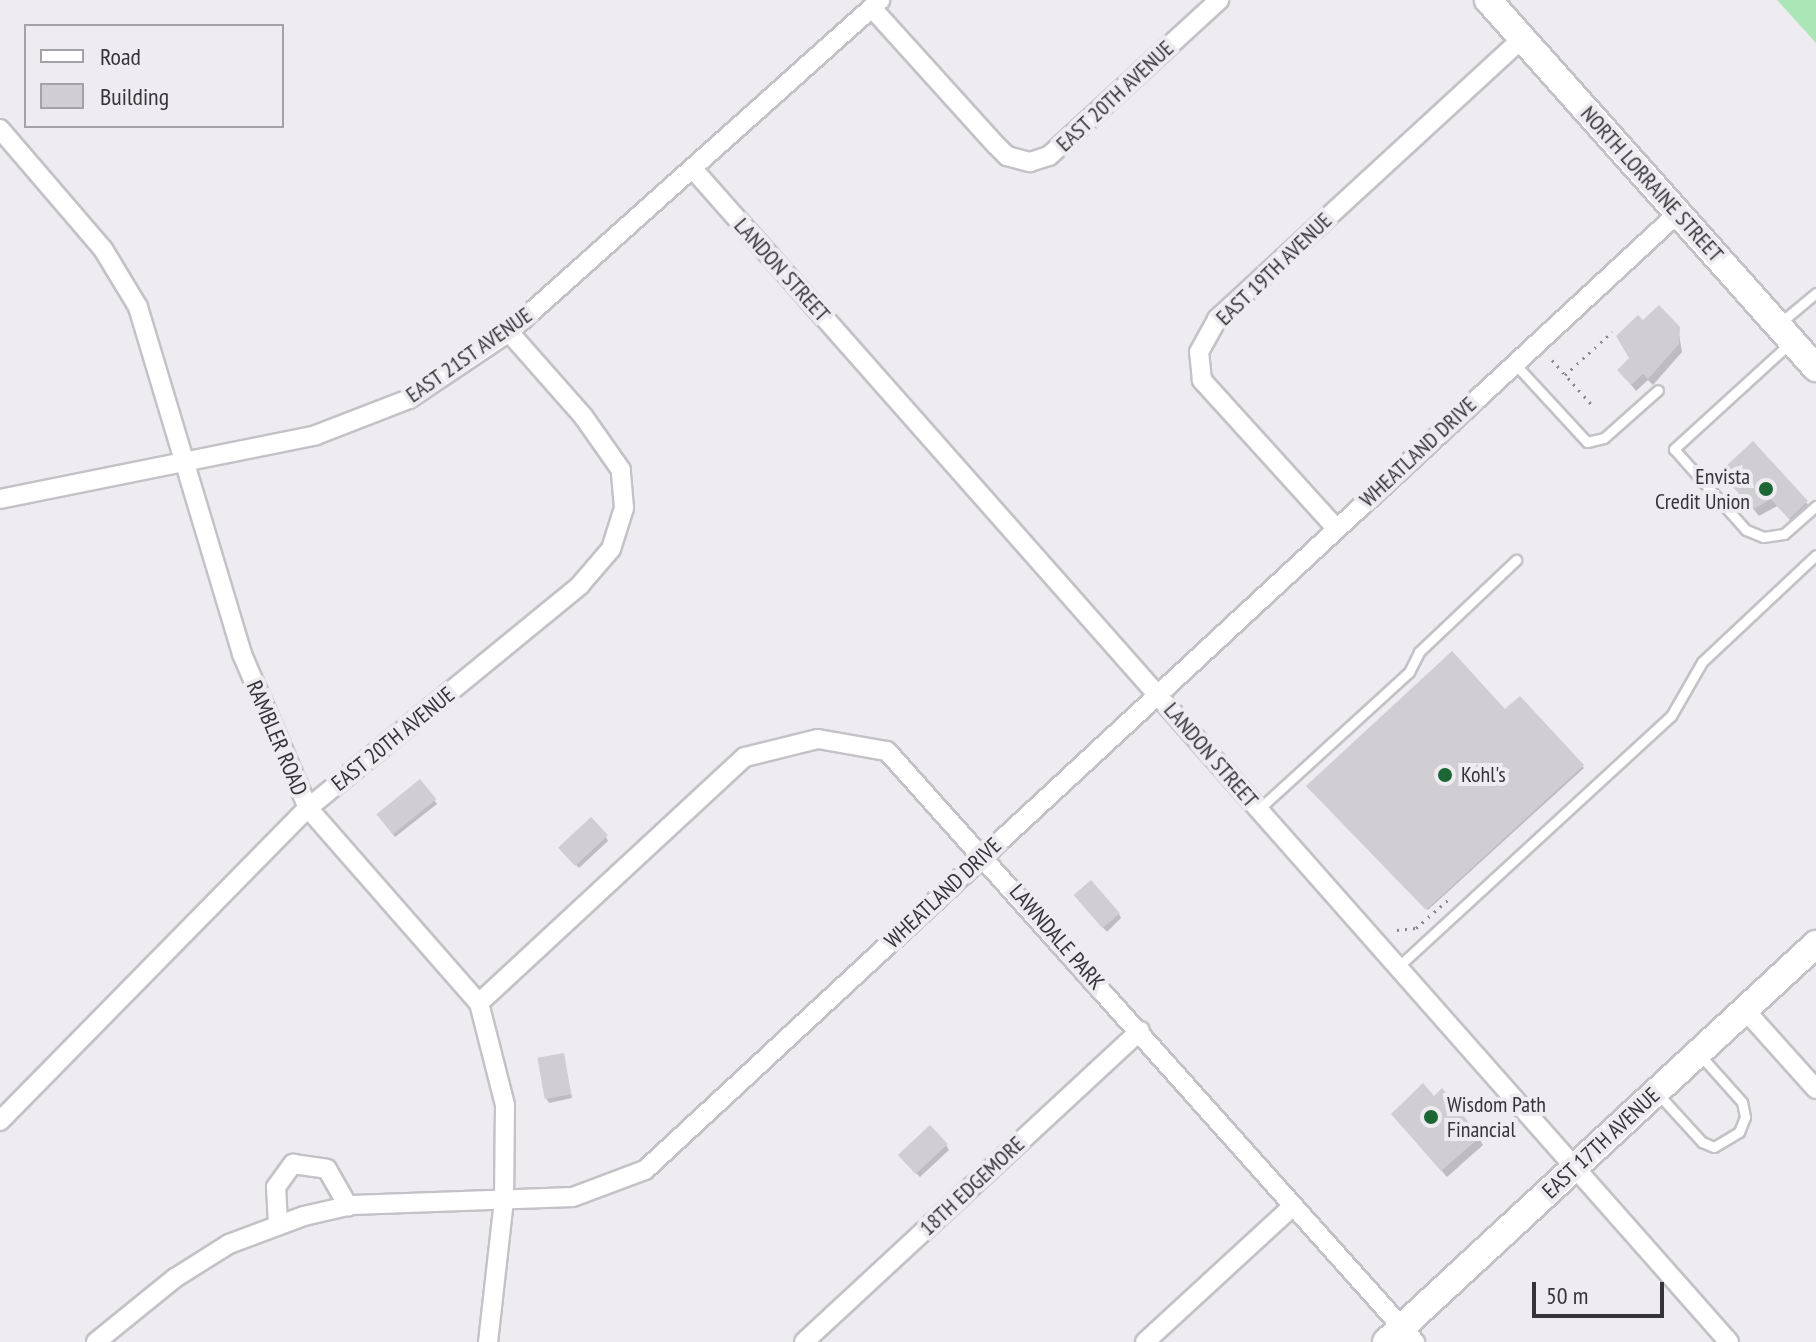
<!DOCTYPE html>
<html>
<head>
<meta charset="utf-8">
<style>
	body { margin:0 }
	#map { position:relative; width:1816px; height:1342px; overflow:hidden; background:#eeecf0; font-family:"PT Sans Narrow",sans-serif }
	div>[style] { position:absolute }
	.green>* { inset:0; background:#aae6b6 }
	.shadow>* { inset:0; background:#0003 }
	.building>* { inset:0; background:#d0ced2; transform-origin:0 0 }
	.path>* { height:3px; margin-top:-1.5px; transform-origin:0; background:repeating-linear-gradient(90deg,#8a888b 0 2px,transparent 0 8px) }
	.roads { filter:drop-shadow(2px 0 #c4c2c6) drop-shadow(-2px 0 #c4c2c6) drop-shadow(0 2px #c4c2c6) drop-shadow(0 -2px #c4c2c6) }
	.lane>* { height:9px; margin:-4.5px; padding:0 4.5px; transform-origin:4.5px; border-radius:4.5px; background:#fff }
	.street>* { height:18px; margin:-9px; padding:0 9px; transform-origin:9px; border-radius:9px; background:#fff }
	.secondary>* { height:26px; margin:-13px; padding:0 13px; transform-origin:13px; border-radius:13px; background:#fff }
	.dots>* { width:22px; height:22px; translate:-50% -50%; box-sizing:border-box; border:4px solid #eeecf0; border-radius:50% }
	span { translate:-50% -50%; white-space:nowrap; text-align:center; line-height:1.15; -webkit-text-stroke:8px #eeecf0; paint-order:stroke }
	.street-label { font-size:22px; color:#353436 }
	.poi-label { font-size:22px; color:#353436 }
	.right { translate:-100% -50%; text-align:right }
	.left { translate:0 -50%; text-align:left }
	.legend { position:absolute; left:24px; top:24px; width:260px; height:104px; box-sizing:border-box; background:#eeecf0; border:2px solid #a4a2a6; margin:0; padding:10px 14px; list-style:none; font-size:24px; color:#353436 }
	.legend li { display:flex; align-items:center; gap:16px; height:40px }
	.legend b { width:40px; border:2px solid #a4a2a6 }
	.scale { position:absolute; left:1532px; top:1282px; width:132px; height:36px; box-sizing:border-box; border:4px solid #353436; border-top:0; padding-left:10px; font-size:24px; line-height:28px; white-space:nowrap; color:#353436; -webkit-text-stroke:6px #eeecf0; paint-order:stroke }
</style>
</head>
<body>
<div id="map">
	<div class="green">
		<i style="clip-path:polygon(1777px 0,1816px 0,1816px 43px)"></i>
	</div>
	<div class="shadow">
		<i style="clip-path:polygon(1643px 323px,1678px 328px,1682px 352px,1653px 385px,1648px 380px,1636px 391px,1619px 370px,1632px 359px)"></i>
		<i style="clip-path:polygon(1728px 478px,1806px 502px,1811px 510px,1795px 525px,1777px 506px,1759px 516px)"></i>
		<i style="clip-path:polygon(1520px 698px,1584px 768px,1428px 910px,1309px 788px,1505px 712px)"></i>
		<i style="clip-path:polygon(434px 800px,437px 804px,395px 837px,381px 819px)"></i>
		<i style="clip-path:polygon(606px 837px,608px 841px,579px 868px,564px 852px)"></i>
		<i style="clip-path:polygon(1079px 901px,1119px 914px,1121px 918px,1107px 932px)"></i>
		<i style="clip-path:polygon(563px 1055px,572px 1098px,549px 1103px,546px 1098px)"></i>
		<i style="clip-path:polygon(1398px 1121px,1479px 1138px,1483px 1145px,1447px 1177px)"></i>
		<i style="clip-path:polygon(946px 1145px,949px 1150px,920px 1177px,903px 1160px)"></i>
	</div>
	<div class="building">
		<i style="clip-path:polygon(1659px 305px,1680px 327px,1679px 344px,1648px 379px,1643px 374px,1631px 385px,1617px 370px,1629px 358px,1616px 336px,1638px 315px,1643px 320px)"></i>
		<i style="clip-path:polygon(1753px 441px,1808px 501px,1789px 519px,1771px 499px,1754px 509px,1725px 479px,1722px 470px)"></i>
		<i style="clip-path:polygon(1452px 651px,1505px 709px,1520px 696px,1584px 765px,1426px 910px,1306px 786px)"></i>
		<i style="left:420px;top:779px;width:26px;height:56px;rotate:51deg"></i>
		<i style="left:591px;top:817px;width:25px;height:45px;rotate:47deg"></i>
		<i style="left:1091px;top:880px;width:44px;height:23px;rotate:49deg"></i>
		<i style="left:564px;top:1053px;width:42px;height:27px;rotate:80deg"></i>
		<i style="clip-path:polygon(1423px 1083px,1434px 1096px,1442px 1088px,1480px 1137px,1441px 1171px,1391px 1114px)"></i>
		<i style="left:930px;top:1125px;width:26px;height:44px;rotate:47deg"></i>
	</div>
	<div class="path">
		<i style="left:1552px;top:360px;width:59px;rotate:48.4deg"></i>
		<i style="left:1565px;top:375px;width:64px;rotate:-42.5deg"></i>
		<i style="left:1397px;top:930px;width:19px;rotate:-6deg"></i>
		<i style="left:1416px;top:928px;width:44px;rotate:-41.3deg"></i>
	</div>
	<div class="roads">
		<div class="lane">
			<i style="left:1780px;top:323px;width:47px;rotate:-39.8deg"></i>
			<i style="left:1789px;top:344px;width:156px;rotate:137.6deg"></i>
			<i style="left:1674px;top:449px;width:108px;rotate:48.4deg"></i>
			<i style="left:1746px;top:530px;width:18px;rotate:22deg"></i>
			<i style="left:1763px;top:537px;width:21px;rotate:-8deg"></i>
			<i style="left:1784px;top:534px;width:43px;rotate:-41.2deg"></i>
			<i style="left:1515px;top:364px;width:106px;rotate:47.3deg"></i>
			<i style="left:1587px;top:442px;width:17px;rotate:-13deg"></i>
			<i style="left:1604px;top:438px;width:72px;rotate:-41.6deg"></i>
			<i style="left:1259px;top:809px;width:203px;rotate:-42.4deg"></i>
			<i style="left:1409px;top:672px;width:22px;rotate:-63deg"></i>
			<i style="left:1419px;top:652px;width:134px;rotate:-43.5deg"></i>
			<i style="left:1399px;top:966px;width:369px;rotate:-42.6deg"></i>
			<i style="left:1671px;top:716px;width:62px;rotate:-60.1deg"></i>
			<i style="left:1702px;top:662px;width:156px;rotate:-43.2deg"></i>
			<i style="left:1659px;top:1095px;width:64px;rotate:47.5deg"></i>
			<i style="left:1702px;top:1142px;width:13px;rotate:23deg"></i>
			<i style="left:1714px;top:1147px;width:29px;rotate:-31deg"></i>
			<i style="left:1739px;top:1132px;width:16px;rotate:-68deg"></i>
			<i style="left:1745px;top:1117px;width:15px;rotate:-101deg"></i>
			<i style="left:1742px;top:1102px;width:63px;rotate:-131.8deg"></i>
		</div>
		<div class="street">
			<i style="left:872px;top:8px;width:185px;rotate:47.9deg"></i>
			<i style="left:996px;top:145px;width:16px;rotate:45deg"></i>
			<i style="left:1007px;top:156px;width:24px;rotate:15deg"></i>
			<i style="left:1030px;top:162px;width:20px;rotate:-18deg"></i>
			<i style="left:1049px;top:156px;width:231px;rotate:-42.5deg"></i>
			<i style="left:0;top:129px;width:158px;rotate:49.4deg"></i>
			<i style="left:103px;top:249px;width:68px;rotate:58.9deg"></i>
			<i style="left:138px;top:307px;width:362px;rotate:73.3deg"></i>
			<i style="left:242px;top:654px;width:168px;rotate:66.8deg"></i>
			<i style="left:308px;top:808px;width:259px;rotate:48.8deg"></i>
			<i style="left:479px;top:1003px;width:105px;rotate:75.7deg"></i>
			<i style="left:505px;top:1105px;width:95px;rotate:90.6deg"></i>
			<i style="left:504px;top:1200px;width:143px;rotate:96.4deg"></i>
			<i style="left:693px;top:169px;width:1565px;rotate:48.55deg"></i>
			<i style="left:0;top:499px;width:322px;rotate:-11.4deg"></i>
			<i style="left:316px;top:435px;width:100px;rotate:-21.2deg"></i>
			<i style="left:409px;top:399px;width:120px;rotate:-33.8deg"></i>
			<i style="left:509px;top:332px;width:498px;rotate:-41.8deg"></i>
			<i style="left:1336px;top:528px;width:200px;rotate:-132.2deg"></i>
			<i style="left:1202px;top:380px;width:28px;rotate:-96deg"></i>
			<i style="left:1199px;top:352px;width:38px;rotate:-61deg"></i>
			<i style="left:1217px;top:319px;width:415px;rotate:-42.6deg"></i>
			<i style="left:479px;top:1003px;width:362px;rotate:-42.8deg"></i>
			<i style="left:745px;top:757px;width:75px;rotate:-13.9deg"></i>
			<i style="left:818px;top:739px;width:70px;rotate:9.9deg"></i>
			<i style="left:887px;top:751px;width:793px;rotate:48.22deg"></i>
			<i style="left:1745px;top:1010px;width:106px;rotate:48.1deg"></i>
			<i style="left:0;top:1121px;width:439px;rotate:-45.5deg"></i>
			<i style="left:308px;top:808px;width:352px;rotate:-39.3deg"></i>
			<i style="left:580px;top:585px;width:48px;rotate:-49.3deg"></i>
			<i style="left:611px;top:549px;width:43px;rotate:-72.4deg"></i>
			<i style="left:624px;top:508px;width:38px;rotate:-95deg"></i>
			<i style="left:621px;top:470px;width:66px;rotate:-125.1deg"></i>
			<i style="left:583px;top:416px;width:112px;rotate:-131.4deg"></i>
			<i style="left:278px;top:1224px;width:37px;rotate:-93deg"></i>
			<i style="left:276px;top:1187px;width:29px;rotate:-54deg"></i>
			<i style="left:293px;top:1164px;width:34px;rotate:8deg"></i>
			<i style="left:327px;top:1169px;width:43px;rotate:60.4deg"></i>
			<i style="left:96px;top:1342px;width:102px;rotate:-39deg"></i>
			<i style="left:175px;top:1278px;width:64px;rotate:-32.2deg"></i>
			<i style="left:229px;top:1244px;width:80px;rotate:-20.5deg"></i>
			<i style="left:304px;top:1216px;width:49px;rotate:-12.9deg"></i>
			<i style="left:352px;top:1205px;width:221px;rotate:-2.1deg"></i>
			<i style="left:573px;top:1197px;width:77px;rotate:-20.6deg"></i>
			<i style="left:645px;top:1170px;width:1407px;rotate:-42.81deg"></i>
			<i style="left:804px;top:1342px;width:458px;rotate:-42.8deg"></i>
			<i style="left:1145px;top:1342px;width:201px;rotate:-42.6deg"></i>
		</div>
		<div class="secondary">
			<i style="left:1488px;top:0;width:493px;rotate:48.3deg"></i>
			<i style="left:1386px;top:1342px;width:586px;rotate:-42.79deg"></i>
		</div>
	</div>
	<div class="dots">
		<i style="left:1766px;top:489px;background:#1b6634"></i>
		<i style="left:1445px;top:775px;background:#1b6634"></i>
		<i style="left:1431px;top:1117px;background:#1b6634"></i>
	</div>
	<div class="street-label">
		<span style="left:1115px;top:96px;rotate:-43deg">EAST 20TH AVENUE</span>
		<span style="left:1652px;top:184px;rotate:48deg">NORTH LORRAINE STREET</span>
		<span style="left:1274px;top:269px;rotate:-44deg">EAST 19TH AVENUE</span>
		<span style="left:782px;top:270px;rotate:48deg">LANDON STREET</span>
		<span style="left:469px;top:355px;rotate:-35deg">EAST 21ST AVENUE</span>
		<span style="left:1418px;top:452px;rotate:-43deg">WHEATLAND DRIVE</span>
		<span style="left:277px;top:738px;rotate:67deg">RAMBLER ROAD</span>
		<span style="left:393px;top:739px;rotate:-39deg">EAST 20TH AVENUE</span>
		<span style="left:1211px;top:755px;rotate:49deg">LANDON STREET</span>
		<span style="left:943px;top:893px;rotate:-43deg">WHEATLAND DRIVE</span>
		<span style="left:1057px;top:937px;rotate:49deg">LAWNDALE PARK</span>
		<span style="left:1601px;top:1143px;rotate:-43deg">EAST 17TH AVENUE</span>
		<span style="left:972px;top:1186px;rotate:-43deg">18TH EDGEMORE</span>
	</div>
	<div class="poi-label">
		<span class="right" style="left:1750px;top:489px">Envista<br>Credit Union</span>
		<span class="left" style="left:1461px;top:775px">Kohl's</span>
		<span class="left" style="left:1447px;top:1117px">Wisdom Path<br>Financial</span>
	</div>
	<ul class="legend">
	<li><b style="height:10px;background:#fff"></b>Road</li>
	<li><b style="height:22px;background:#d0ced2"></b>Building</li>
	</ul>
	<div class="scale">50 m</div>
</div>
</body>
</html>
